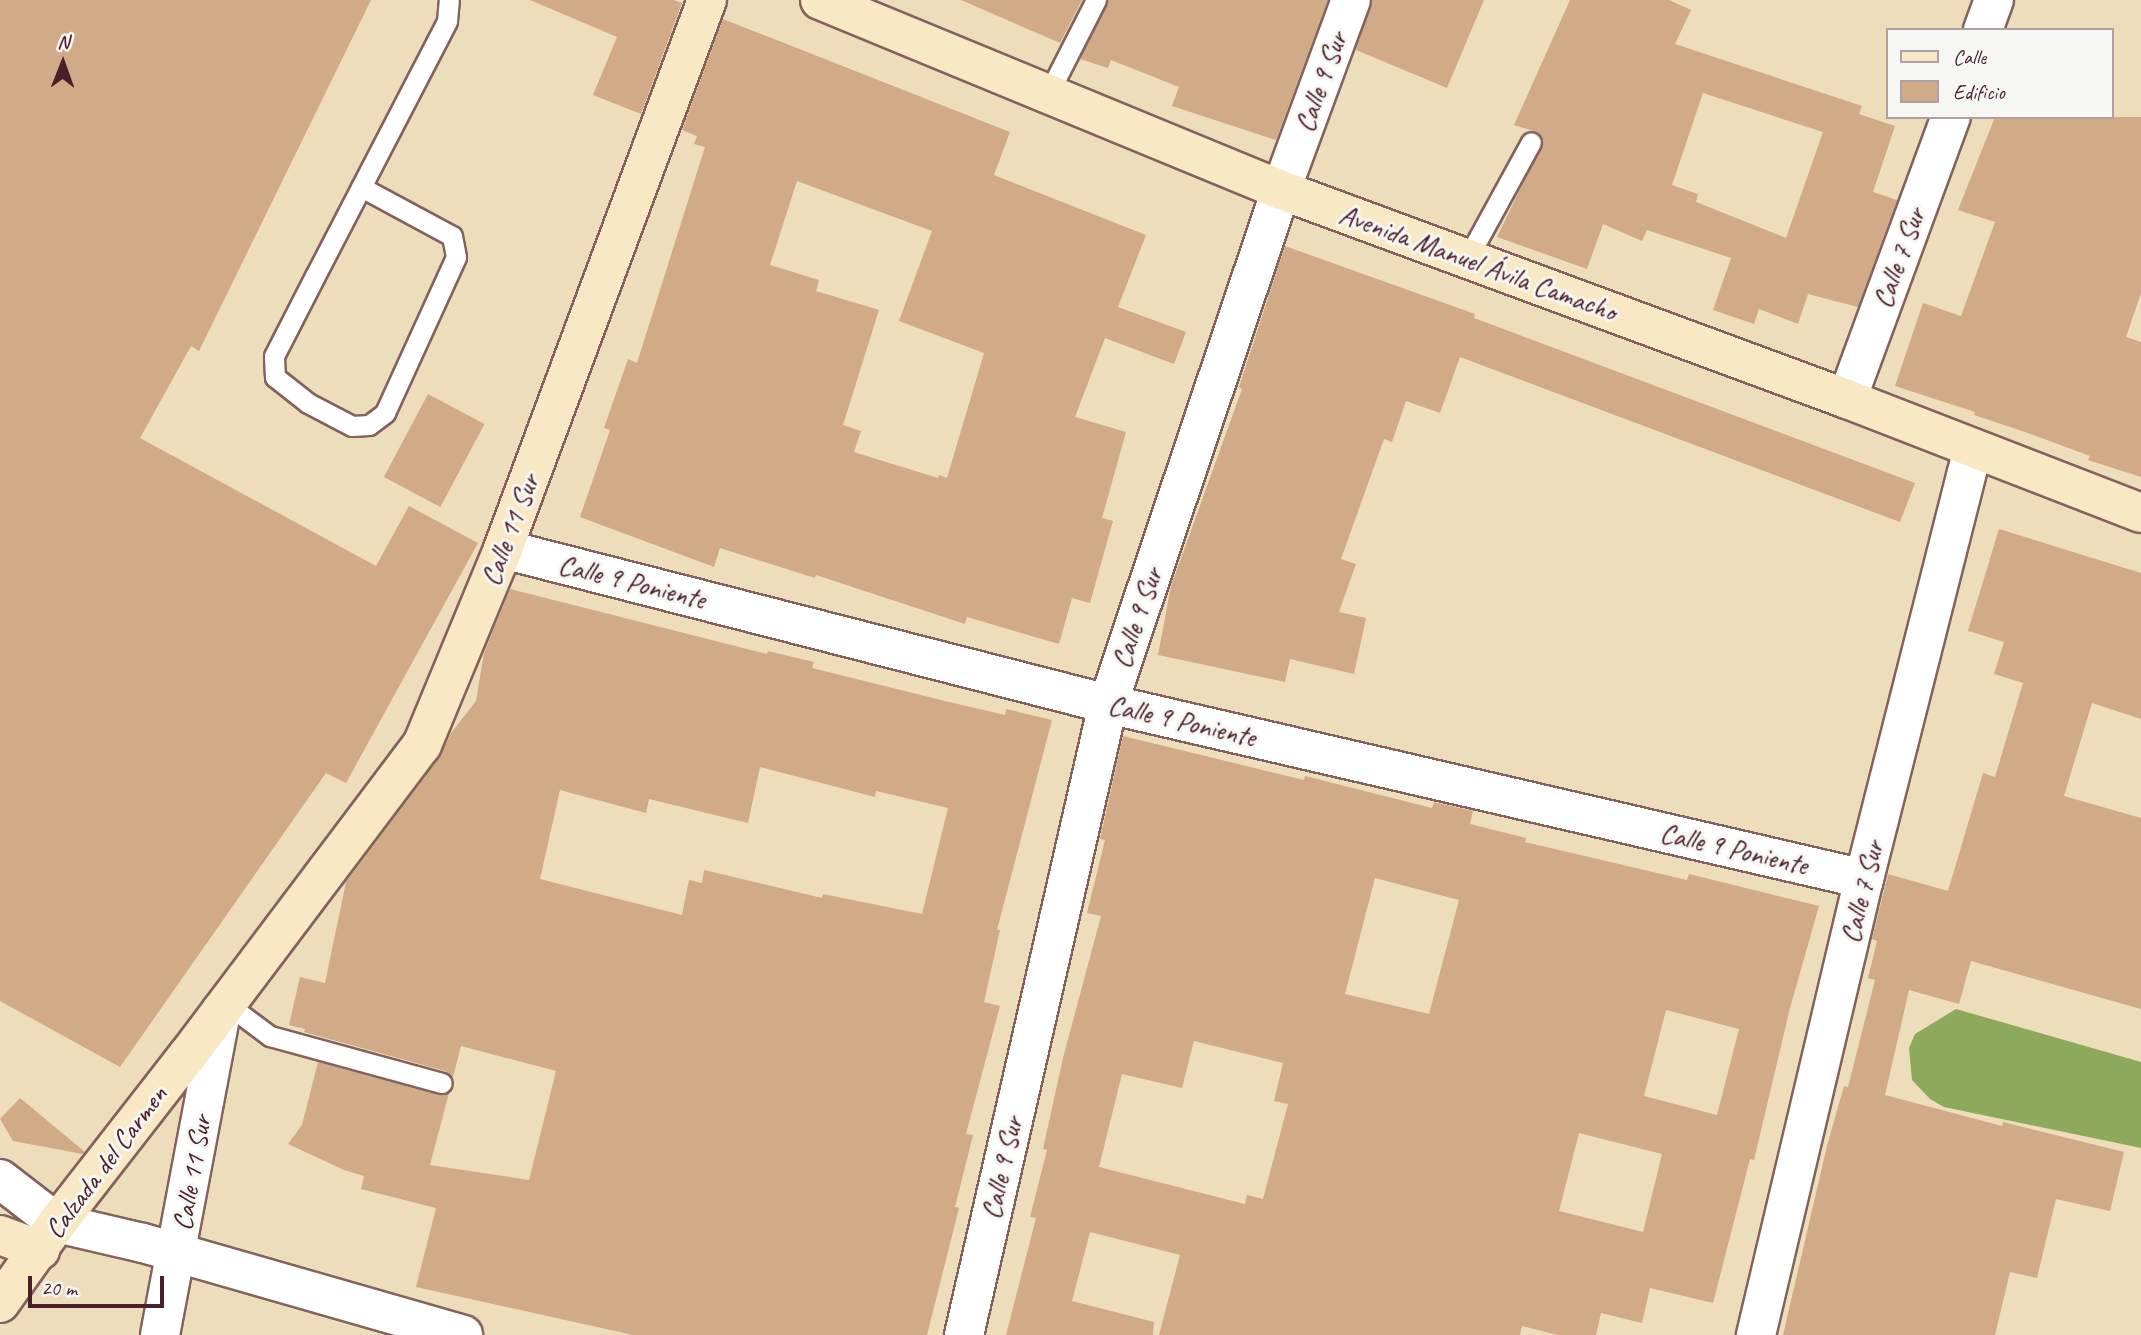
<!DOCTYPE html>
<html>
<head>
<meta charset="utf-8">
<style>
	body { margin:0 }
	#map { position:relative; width:2141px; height:1335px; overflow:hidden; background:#edb; font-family:Caveat,sans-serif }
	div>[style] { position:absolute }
	.forest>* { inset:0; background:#8daa5c }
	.building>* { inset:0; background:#d1aa87; transform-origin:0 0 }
	.roads { filter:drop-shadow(2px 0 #83625d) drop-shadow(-2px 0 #83625d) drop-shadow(0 2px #83625d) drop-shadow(0 -2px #83625d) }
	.lane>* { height:19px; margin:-9.5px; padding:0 9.5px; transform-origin:9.5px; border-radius:9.5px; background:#fff }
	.street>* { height:38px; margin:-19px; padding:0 19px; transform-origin:19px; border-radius:19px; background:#fff }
	.secondary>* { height:38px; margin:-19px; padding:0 19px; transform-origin:19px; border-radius:19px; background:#f8e8c3 }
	span { translate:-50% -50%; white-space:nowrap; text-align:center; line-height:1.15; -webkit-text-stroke:6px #f6f6f2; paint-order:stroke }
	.street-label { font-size:28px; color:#4a1f2b }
	.legend { position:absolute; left:1886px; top:28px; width:228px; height:91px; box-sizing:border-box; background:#f6f6f2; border:2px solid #b1a0a2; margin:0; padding:9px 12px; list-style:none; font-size:21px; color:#4a1f2b }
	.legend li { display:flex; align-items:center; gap:14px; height:35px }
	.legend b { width:35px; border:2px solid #b1a0a2 }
	.north { position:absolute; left:28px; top:28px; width:70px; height:70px; -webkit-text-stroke:5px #f6f6f2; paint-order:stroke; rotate:1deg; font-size:19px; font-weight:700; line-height:28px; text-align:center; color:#4a1f2b }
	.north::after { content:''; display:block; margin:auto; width:24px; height:32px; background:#4a1f2b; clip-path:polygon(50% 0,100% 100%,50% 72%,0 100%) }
	.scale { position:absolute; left:28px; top:1276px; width:136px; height:32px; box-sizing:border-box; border:4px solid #4a1f2b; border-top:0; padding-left:9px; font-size:21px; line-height:24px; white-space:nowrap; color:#4a1f2b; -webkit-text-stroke:5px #f6f6f2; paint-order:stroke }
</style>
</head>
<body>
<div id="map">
	<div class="forest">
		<i style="clip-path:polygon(1956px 1009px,2141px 1062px,2141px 1148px,1944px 1107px,1930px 1099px,1912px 1080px,1909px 1048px,1915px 1034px)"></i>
	</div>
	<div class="building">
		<i style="clip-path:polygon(0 0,371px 0,199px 351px,191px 346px,140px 438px,376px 566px,409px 506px,478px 543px,346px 783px,326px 773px,120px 1067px,0 1001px)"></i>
		<i style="clip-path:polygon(530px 0,674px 0,682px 3px,641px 114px,593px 95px,617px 37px)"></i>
		<i style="clip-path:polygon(961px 0,1082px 0,1060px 43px)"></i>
		<i style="clip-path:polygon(1108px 0,1328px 0,1276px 140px,1172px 106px,1179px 87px,1111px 60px,1108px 68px,1080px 59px)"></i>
		<i style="clip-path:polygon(1372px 0,1484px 0,1447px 88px,1356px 50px)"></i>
		<i style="clip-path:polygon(evenodd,1570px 0,1669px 0,1691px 10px,1675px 44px,1862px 106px,1859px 114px,1895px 126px,1873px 192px,1897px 200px,1858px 307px,1808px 294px,1798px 324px,1759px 309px,1754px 324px,1713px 310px,1731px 258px,1647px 230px,1642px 241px,1603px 224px,1587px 269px,1497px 237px,1543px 142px,1537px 132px,1514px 125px,1570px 0,1703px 93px,1823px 132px,1786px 238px,1696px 202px,1698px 194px,1672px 185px,1703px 93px)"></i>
		<i style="clip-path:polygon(evenodd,723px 19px,1010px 132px,994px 175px,1146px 235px,1118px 307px,1186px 332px,1174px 364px,1105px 338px,1075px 417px,1126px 432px,1102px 518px,1113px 521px,1090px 603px,1072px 598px,1059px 644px,967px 617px,965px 624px,816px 575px,815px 578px,720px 548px,714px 567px,580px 517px,610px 430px,604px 428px,628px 359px,637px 363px,705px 147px,694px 144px,697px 136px,682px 130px,723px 19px,797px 181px,932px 231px,899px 321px,984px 353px,947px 478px,939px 475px,938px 478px,854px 452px,861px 431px,843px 425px,879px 310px,816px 291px,819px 280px,770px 265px,797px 181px)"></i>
		<i style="clip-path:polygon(1995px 117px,2141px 117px,2141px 293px,2126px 337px,2141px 342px,2141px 477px,2088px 460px,2090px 456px,2025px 432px,1974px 415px,1975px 412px,1895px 386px,1923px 303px,1961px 316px,1995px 222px,1958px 210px)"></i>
		<i style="clip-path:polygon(1285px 246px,1475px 314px,1474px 318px,1915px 483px,1900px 522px,1460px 357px,1440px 413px,1406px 401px,1392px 442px,1384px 439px,1341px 559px,1356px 564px,1339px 612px,1366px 618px,1354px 674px,1290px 659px,1285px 682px,1158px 655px,1171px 586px,1242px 389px,1239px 387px)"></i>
		<i style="left:428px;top:394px;width:64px;height:94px;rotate:28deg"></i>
		<i style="clip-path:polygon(1999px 529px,2141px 573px,2141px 719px,2092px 703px,2064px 796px,2141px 818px,2141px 1009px,1971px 961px,1959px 1004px,1909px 990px,1885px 1095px,2002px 1126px,2003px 1122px,2124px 1152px,2110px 1211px,2056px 1199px,2037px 1278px,2010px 1272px,1995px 1335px,1783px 1335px,1827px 1146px,1844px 1086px,1848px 1087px,1875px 980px,1868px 978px,1877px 941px,1872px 939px,1888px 874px,1948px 891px,1983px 773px,1995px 777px,2023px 683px,1994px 674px,2004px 642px,1968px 631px)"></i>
		<i style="clip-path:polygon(evenodd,510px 589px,767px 654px,768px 651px,814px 662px,812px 668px,945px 701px,1005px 715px,1006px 709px,1052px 720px,997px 930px,1000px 930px,984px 1002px,1000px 1006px,966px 1134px,973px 1135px,955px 1207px,959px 1208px,927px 1335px,633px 1335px,416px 1287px,436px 1208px,361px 1189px,364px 1176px,344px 1170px,288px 1144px,302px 1125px,318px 1062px,439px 1095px,449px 1093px,430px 1165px,529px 1180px,556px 1071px,461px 1046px,453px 1077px,445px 1071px,304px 1032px,305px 1029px,289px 1025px,300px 977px,325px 983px,346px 882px,439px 758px,451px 733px,476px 701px,484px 653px,510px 589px,760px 767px,875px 797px,876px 791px,948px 808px,922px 914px,823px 894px,822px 898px,704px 870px,702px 883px,689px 880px,682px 915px,540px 879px,560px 790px,646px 813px,649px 799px,748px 823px,760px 767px)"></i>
		<i style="clip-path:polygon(evenodd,1123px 736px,1304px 780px,1305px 776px,1432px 808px,1434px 802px,1473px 811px,1470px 824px,1526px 838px,1525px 842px,1687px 880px,1689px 874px,1819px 906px,1790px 1008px,1754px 1160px,1750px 1159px,1713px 1303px,1650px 1288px,1642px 1323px,1601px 1313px,1596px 1335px,1558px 1335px,1522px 1326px,1520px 1335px,1159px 1335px,1180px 1255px,1090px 1232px,1072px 1301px,1154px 1322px,1153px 1335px,1006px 1335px,1036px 1218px,1030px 1217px,1047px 1150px,1043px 1149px,1063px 1058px,1101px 916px,1087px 913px,1105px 840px,1100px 839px,1123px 736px,1375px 878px,1459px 900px,1429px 1014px,1345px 994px,1375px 878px,1123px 736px,1666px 1010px,1739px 1029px,1717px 1115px,1644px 1096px,1666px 1010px,1123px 736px,1194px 1041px,1283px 1063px,1274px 1101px,1288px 1104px,1263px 1199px,1247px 1195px,1245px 1204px,1099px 1167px,1122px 1074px,1182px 1088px,1194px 1041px,1123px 736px,1579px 1133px,1662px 1154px,1643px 1232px,1559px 1211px,1579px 1133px)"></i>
		<i style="clip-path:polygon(20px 1098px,85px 1152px,83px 1154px,13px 1141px,0 1119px)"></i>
	</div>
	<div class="roads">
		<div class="lane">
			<i style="left:1047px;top:96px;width:108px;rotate:-63deg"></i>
			<i style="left:361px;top:187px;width:103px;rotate:28.3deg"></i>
			<i style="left:452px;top:236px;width:21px;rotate:79deg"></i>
			<i style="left:456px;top:257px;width:171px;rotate:114.5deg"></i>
			<i style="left:385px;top:413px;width:20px;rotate:143deg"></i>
			<i style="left:369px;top:425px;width:17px;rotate:177deg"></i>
			<i style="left:352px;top:426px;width:50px;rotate:-152.4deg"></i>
			<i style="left:308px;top:403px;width:42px;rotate:-141.8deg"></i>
			<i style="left:275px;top:377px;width:21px;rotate:-93deg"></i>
			<i style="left:274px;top:356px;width:90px;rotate:-62.9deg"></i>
			<i style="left:315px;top:276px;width:287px;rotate:-62.6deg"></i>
			<i style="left:447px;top:21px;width:21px;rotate:-85deg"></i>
			<i style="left:1467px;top:259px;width:133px;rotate:-61.3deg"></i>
			<i style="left:227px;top:1004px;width:54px;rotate:36.7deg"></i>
			<i style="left:270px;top:1036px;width:178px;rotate:15.3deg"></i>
		</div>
		<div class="street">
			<i style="left:1983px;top:30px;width:32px;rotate:-70deg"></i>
			<i style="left:1847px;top:399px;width:301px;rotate:-69.8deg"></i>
			<i style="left:503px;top:549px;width:625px;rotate:14.37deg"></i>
			<i style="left:1108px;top:704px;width:776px;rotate:13.03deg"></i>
			<i style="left:0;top:1179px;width:72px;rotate:37.7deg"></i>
			<i style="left:57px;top:1223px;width:88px;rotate:13.1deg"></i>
			<i style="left:143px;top:1243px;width:333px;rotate:16deg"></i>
			<i style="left:160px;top:1335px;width:330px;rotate:-79.3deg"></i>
			<i style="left:964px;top:1335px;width:647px;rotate:-77.14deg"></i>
			<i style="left:1108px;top:704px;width:542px;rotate:-71.4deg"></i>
			<i style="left:1281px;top:190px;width:202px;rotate:-69.8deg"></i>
			<i style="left:1756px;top:1335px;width:469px;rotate:-76.7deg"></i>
			<i style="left:1864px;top:879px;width:444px;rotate:-75.8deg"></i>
		</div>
		<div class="secondary">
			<i style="left:820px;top:0;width:499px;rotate:22.4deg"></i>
			<i style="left:1281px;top:190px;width:603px;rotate:20.27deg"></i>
			<i style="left:1847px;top:399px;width:315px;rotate:21.2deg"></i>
			<i style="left:0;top:1235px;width:43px;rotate:20.6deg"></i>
			<i style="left:0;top:1303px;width:98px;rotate:-54.5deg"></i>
			<i style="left:57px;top:1223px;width:213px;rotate:-52.1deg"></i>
			<i style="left:188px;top:1055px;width:388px;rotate:-53deg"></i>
			<i style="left:422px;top:745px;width:212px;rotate:-67.5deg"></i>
			<i style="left:503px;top:549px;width:586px;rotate:-69.62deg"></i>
		</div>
	</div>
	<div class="street-label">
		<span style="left:1321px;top:82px;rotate:-70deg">Calle 9 Sur</span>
		<span style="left:1899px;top:258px;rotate:-70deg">Calle 7 Sur</span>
		<span style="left:1478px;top:263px;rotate:20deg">Avenida Manuel Ávila Camacho</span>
		<span style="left:510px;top:530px;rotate:-69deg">Calle 11 Sur</span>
		<span style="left:632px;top:582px;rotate:14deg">Calle 9 Poniente</span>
		<span style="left:1137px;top:618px;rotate:-71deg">Calle 9 Sur</span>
		<span style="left:1182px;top:721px;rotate:13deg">Calle 9 Poniente</span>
		<span style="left:1734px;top:849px;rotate:13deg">Calle 9 Poniente</span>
		<span style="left:1862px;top:892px;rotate:-76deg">Calle 7 Sur</span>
		<span style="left:106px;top:1162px;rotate:-53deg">Calzada del Carmen</span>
		<span style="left:1002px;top:1168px;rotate:-77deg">Calle 9 Sur</span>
		<span style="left:192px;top:1173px;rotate:-80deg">Calle 11 Sur</span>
	</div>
	<ul class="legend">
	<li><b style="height:9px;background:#f8e8c3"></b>Calle</li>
	<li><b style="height:19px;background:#d1aa87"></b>Edificio</li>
	</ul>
	<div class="north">N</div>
	<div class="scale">20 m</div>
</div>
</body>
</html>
